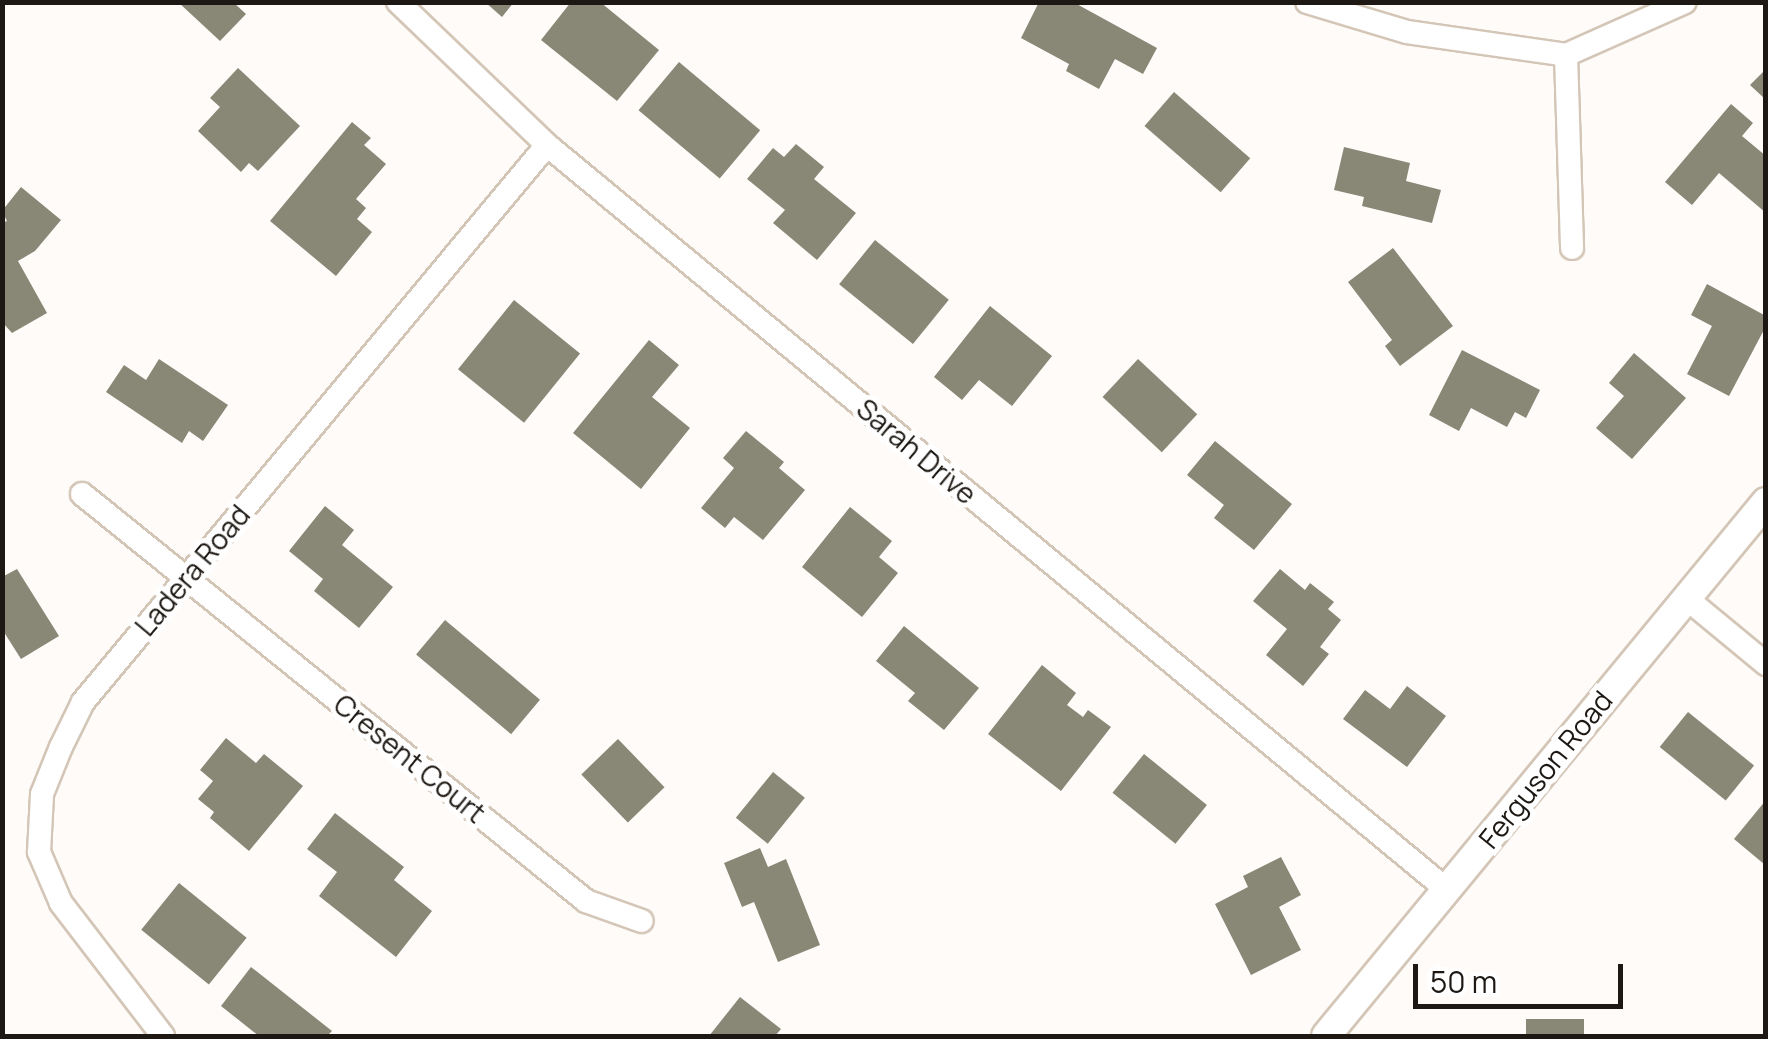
<!DOCTYPE html>
<html>
<head>
<meta charset="utf-8">
<style>
	body { margin:0 }
	#map { position:relative; width:1768px; height:1039px; overflow:hidden; background:#fefbf8; font-family:Manrope,sans-serif }
	div>[style] { position:absolute }
	.building>* { inset:0; background:#898776; transform-origin:0 0 }
	.roads { filter:drop-shadow(2px 0 #d4c6b7) drop-shadow(-2px 0 #d4c6b7) drop-shadow(0 2px #d4c6b7) drop-shadow(0 -2px #d4c6b7) }
	.minor>* { height:22px; margin:-11px; padding:0 11px; transform-origin:11px; border-radius:11px; background:#fff }
	.tertiary>* { height:28px; margin:-14px; padding:0 14px; transform-origin:14px; border-radius:14px; background:#fff }
	span { translate:-50% -50%; white-space:nowrap; text-align:center; line-height:1.15; -webkit-text-stroke:10px #fff; paint-order:stroke }
	.street-label { font-size:28px; color:#1d1813 }
	.frame { position:absolute; inset:0; border:5px solid #1d1813; pointer-events:none }
	.scale { position:absolute; left:1413px; top:964px; width:210px; height:45px; box-sizing:border-box; border:5px solid #1d1813; border-top:0; padding-left:12px; font-size:30px; line-height:35px; white-space:nowrap; color:#1d1813; -webkit-text-stroke:8px #fff; paint-order:stroke }
</style>
</head>
<body>
<div id="map">
	<div class="building">
		<i style="clip-path:polygon(178px 2px,233px 2px,246px 14px,220px 41px)"></i>
		<i style="clip-path:polygon(485px 2px,514px 2px,502px 17px)"></i>
		<i style="clip-path:polygon(571px 2px,600px 2px,659px 50px,617px 101px,541px 40px)"></i>
		<i style="clip-path:polygon(1039px 2px,1073px 2px,1157px 48px,1143px 74px,1115px 59px,1099px 89px,1066px 71px,1069px 64px,1021px 38px)"></i>
		<i style="left:679px;top:62px;width:106px;height:63px;rotate:40deg"></i>
		<i style="clip-path:polygon(238px 68px,300px 126px,258px 171px,249px 163px,241px 172px,198px 131px,220px 107px,210px 98px)"></i>
		<i style="clip-path:polygon(1766px 69px,1766px 100px,1750px 85px)"></i>
		<i style="left:1174px;top:92px;width:101px;height:45px;rotate:41deg"></i>
		<i style="clip-path:polygon(1731px 104px,1753px 123px,1742px 136px,1766px 156px,1766px 213px,1719px 173px,1692px 205px,1665px 182px)"></i>
		<i style="clip-path:polygon(352px 122px,371px 138px,364px 145px,386px 164px,356px 199px,366px 208px,357px 219px,372px 232px,336px 276px,270px 221px)"></i>
		<i style="clip-path:polygon(796px 144px,824px 167px,814px 179px,856px 213px,817px 260px,773px 223px,785px 210px,747px 179px,773px 148px,784px 157px)"></i>
		<i style="clip-path:polygon(1344px 147px,1410px 163px,1406px 181px,1441px 190px,1432px 223px,1362px 206px,1364px 197px,1334px 190px)"></i>
		<i style="clip-path:polygon(21px 187px,61px 220px,35px 251px,18px 261px,47px 313px,12px 333px,2px 322px,2px 223px,7px 221px,2px 211px)"></i>
		<i style="left:875px;top:240px;width:95px;height:57px;rotate:39deg"></i>
		<i style="clip-path:polygon(1393px 248px,1453px 326px,1400px 366px,1385px 346px,1392px 340px,1348px 282px)"></i>
		<i style="clip-path:polygon(1707px 284px,1766px 316px,1766px 326px,1729px 396px,1687px 374px,1712px 326px,1691px 315px)"></i>
		<i style="left:514px;top:300px;width:85px;height:89px;rotate:39deg"></i>
		<i style="clip-path:polygon(990px 306px,1052px 356px,1012px 406px,979px 380px,962px 400px,934px 377px)"></i>
		<i style="clip-path:polygon(649px 340px,679px 365px,652px 397px,690px 428px,641px 489px,573px 433px)"></i>
		<i style="clip-path:polygon(1462px 350px,1540px 390px,1526px 418px,1515px 412px,1507px 427px,1471px 408px,1459px 431px,1429px 415px)"></i>
		<i style="clip-path:polygon(1634px 353px,1686px 398px,1632px 459px,1596px 428px,1624px 396px,1609px 383px)"></i>
		<i style="clip-path:polygon(159px 359px,228px 405px,203px 441px,189px 431px,182px 443px,106px 392px,124px 365px,146px 380px)"></i>
		<i style="left:1138px;top:359px;width:81px;height:52px;rotate:43deg"></i>
		<i style="clip-path:polygon(746px 431px,784px 462px,779px 468px,805px 490px,763px 540px,734px 517px,725px 528px,701px 508px,734px 468px,723px 458px)"></i>
		<i style="clip-path:polygon(1215px 441px,1292px 504px,1254px 550px,1214px 518px,1224px 505px,1187px 475px)"></i>
		<i style="clip-path:polygon(325px 506px,354px 530px,342px 545px,393px 587px,359px 628px,314px 591px,323px 579px,289px 551px)"></i>
		<i style="clip-path:polygon(850px 507px,892px 541px,879px 557px,898px 573px,862px 617px,802px 567px)"></i>
		<i style="clip-path:polygon(17px 569px,59px 636px,21px 659px,2px 629px,2px 577px)"></i>
		<i style="clip-path:polygon(1280px 569px,1305px 590px,1310px 583px,1334px 602px,1328px 609px,1341px 620px,1320px 647px,1329px 654px,1303px 686px,1266px 655px,1287px 629px,1253px 601px)"></i>
		<i style="left:445px;top:620px;width:124px;height:45px;rotate:40deg"></i>
		<i style="clip-path:polygon(904px 626px,979px 688px,944px 730px,908px 701px,915px 693px,876px 661px)"></i>
		<i style="clip-path:polygon(1042px 665px,1076px 693px,1067px 705px,1083px 717px,1088px 710px,1111px 727px,1061px 791px,988px 734px)"></i>
		<i style="clip-path:polygon(1407px 686px,1446px 716px,1407px 767px,1343px 719px,1365px 690px,1390px 709px)"></i>
		<i style="left:1688px;top:712px;width:85px;height:45px;rotate:39deg"></i>
		<i style="clip-path:polygon(226px 738px,256px 763px,264px 754px,303px 786px,249px 851px,210px 818px,214px 812px,198px 799px,213px 781px,200px 770px)"></i>
		<i style="left:618px;top:739px;width:67px;height:51px;rotate:46deg"></i>
		<i style="left:1144px;top:754px;width:81px;height:50px;rotate:39deg"></i>
		<i style="left:773px;top:772px;width:41px;height:59px;rotate:39deg"></i>
		<i style="clip-path:polygon(1766px 800px,1766px 862px,1764px 864px,1734px 839px)"></i>
		<i style="clip-path:polygon(335px 813px,404px 867px,394px 880px,432px 911px,396px 957px,319px 896px,337px 872px,307px 849px)"></i>
		<i style="clip-path:polygon(760px 848px,768px 867px,786px 859px,820px 945px,778px 962px,754px 902px,742px 907px,724px 863px)"></i>
		<i style="clip-path:polygon(1281px 857px,1301px 895px,1279px 907px,1301px 950px,1251px 975px,1215px 904px,1248px 887px,1243px 876px)"></i>
		<i style="left:179px;top:883px;width:87px;height:60px;rotate:39deg"></i>
		<i style="clip-path:polygon(251px 967px,332px 1031px,327px 1036px,259px 1036px,221px 1006px)"></i>
		<i style="clip-path:polygon(740px 997px,781px 1029px,775px 1036px,709px 1036px)"></i>
		<i style="left:1526px;top:1019px;width:58px;height:17px"></i>
	</div>
	<div class="roads">
		<div class="minor">
			<i style="left:398px;top:2px;width:207px;rotate:43.8deg"></i>
			<i style="left:547px;top:145px;width:1167px;rotate:39.61deg"></i>
			<i style="left:1307px;top:2px;width:104px;rotate:16.7deg"></i>
			<i style="left:1407px;top:32px;width:161px;rotate:8.2deg"></i>
			<i style="left:1566px;top:55px;width:130px;rotate:-24deg"></i>
			<i style="left:1566px;top:55px;width:193px;rotate:88.2deg"></i>
			<i style="left:82px;top:494px;width:648px;rotate:38.92deg"></i>
			<i style="left:586px;top:901px;width:59px;rotate:19.7deg"></i>
			<i style="left:1686px;top:598px;width:104px;rotate:39.5deg"></i>
			<i style="left:163px;top:1036px;width:168px;rotate:-127.5deg"></i>
			<i style="left:61px;top:903px;width:56px;rotate:-113.3deg"></i>
			<i style="left:39px;top:852px;width:58px;rotate:-87deg"></i>
			<i style="left:42px;top:794px;width:51px;rotate:-68deg"></i>
			<i style="left:61px;top:747px;width:50px;rotate:-63.9deg"></i>
			<i style="left:83px;top:702px;width:725px;rotate:-50.2deg"></i>
		</div>
		<div class="tertiary">
			<i style="left:1326px;top:1036px;width:692px;rotate:-50.51deg"></i>
		</div>
	</div>
	<div class="street-label">
		<span style="left:917px;top:451px;rotate:40deg">Sarah Drive</span>
		<span style="left:192px;top:570px;rotate:-50deg">Ladera Road</span>
		<span style="left:410px;top:758px;rotate:39deg">Cresent Court</span>
		<span style="left:1545px;top:769px;rotate:-51deg">Ferguson Road</span>
	</div>
	<div class="frame"></div>
	<div class="scale">50 m</div>
</div>
</body>
</html>
